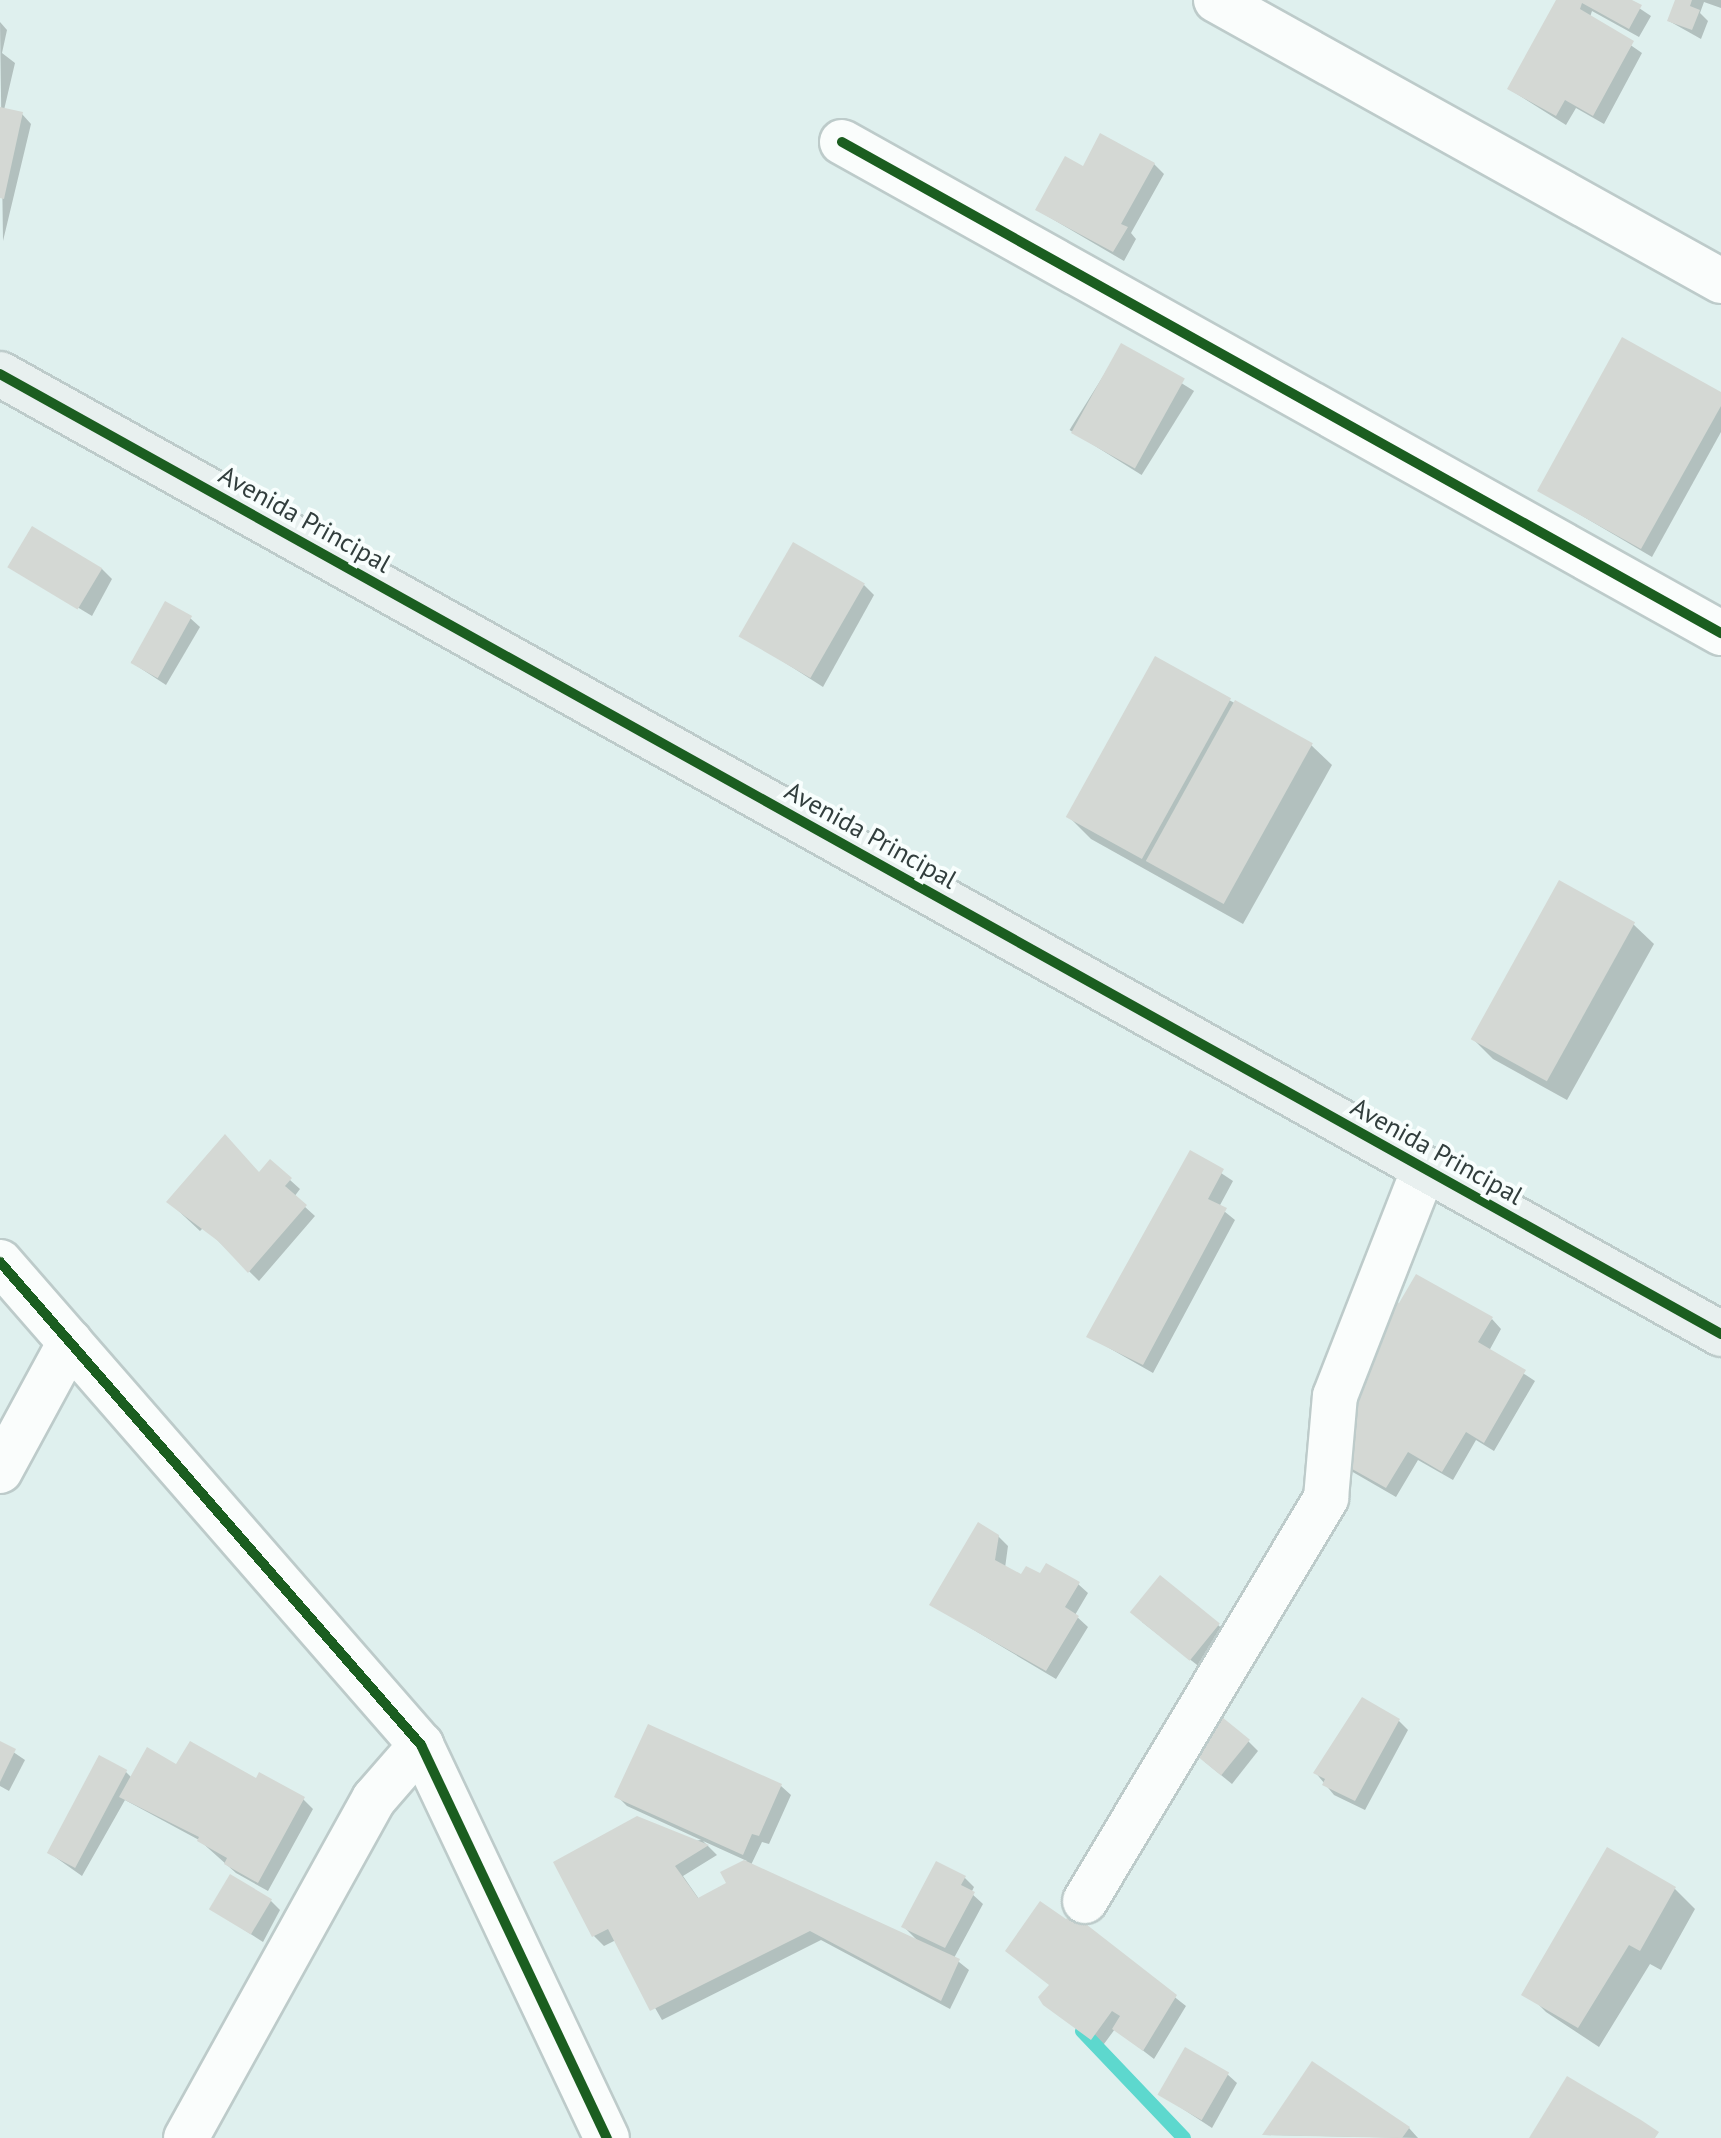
<!DOCTYPE html>
<html>
<head>
<meta charset="utf-8">
<style>
	body { margin:0 }
	#map { position:relative; width:1721px; height:2138px; overflow:hidden; background:#dff0ee; font-family:"PT Sans",sans-serif }
	div>[style] { position:absolute }
	.shadow>* { inset:0; background:#0003; transform-origin:0 0 }
	.stream>* { height:14px; margin:-7px; padding:0 7px; transform-origin:7px; border-radius:7px; background:#5dd8ce }
	.building>* { inset:0; background:#d4d8d4; transform-origin:0 0 }
	.roads { filter:drop-shadow(2px 0 #bdcbca) drop-shadow(-2px 0 #bdcbca) drop-shadow(0 2px #bdcbca) drop-shadow(0 -2px #bdcbca) }
	.street>* { height:44px; margin:-22px; padding:0 22px; transform-origin:22px; border-radius:22px; background:#fafdfc }
	.secondary>* { height:44px; margin:-22px; padding:0 22px; transform-origin:22px; border-radius:22px; background:#e8f0ef }
	.cycleway>* { height:10px; margin:-5px; padding:0 5px; transform-origin:5px; border-radius:5px; background:#1b5e20 }
	span { translate:-50% -50%; white-space:nowrap; text-align:center; line-height:1.15; -webkit-text-stroke:8px #f8fefd; paint-order:stroke }
	.street-label { font-size:26px; color:#323e3d }
</style>
</head>
<body>
<div id="map">
	<div class="shadow">
		<i style="clip-path:polygon(1559px 0,1627px 0,1651px 16px,1639px 37px,1592px 11px,1590px 17px,1642px 53px,1604px 124px,1576px 108px,1566px 125px,1509px 89px)"></i>
		<i style="clip-path:polygon(1677px 0,1721px 0,1721px 8px,1704px 2px,1700px 13px,1708px 21px,1701px 39px,1669px 21px)"></i>
		<i style="clip-path:polygon(0 22px,7px 30px,2px 53px,15px 63px,4px 110px,22px 114px,31px 124px,3px 241px)"></i>
		<i style="clip-path:polygon(1154px 164px,1164px 174px,1131px 233px,1136px 239px,1124px 261px,1037px 210px,1084px 169px)"></i>
		<i style="left:1122px;top:346px;width:85px;height:99px;rotate:32deg"></i>
		<i style="clip-path:polygon(1721px 394px,1721px 432px,1652px 557px,1540px 491px)"></i>
		<i style="clip-path:polygon(11px 567px,102px 569px,112px 579px,92px 616px)"></i>
		<i style="clip-path:polygon(864px 585px,874px 595px,823px 687px,743px 636px)"></i>
		<i style="clip-path:polygon(190px 618px,200px 627px,166px 685px,131px 662px)"></i>
		<i style="clip-path:polygon(1229px 700px,1311px 745px,1332px 765px,1243px 924px,1091px 839px,1071px 819px)"></i>
		<i style="clip-path:polygon(1633px 924px,1654px 944px,1567px 1100px,1493px 1059px,1473px 1039px)"></i>
		<i style="clip-path:polygon(1191px 1153px,1233px 1181px,1219px 1207px,1235px 1220px,1153px 1373px,1088px 1336px)"></i>
		<i style="clip-path:polygon(260px 1174px,290px 1180px,300px 1189px,294px 1197px,315px 1216px,259px 1281px,204px 1227px,200px 1231px,169px 1202px)"></i>
		<i style="clip-path:polygon(1492px 1319px,1501px 1329px,1489px 1351px,1535px 1381px,1494px 1451px,1476px 1440px,1453px 1480px,1418px 1460px,1396px 1497px,1332px 1460px)"></i>
		<i style="clip-path:polygon(998px 1536px,1008px 1546px,1005px 1568px,1021px 1577px,1078px 1584px,1088px 1593px,1075px 1615px,1088px 1627px,1056px 1679px,932px 1605px)"></i>
		<i style="clip-path:polygon(1142px 1622px,1218px 1625px,1228px 1634px,1201px 1668px)"></i>
		<i style="clip-path:polygon(1398px 1720px,1408px 1730px,1365px 1810px,1334px 1795px,1315px 1772px)"></i>
		<i style="clip-path:polygon(1248px 1741px,1258px 1751px,1232px 1784px,1205px 1762px)"></i>
		<i style="clip-path:polygon(0 1743px,25px 1760px,9px 1791px,0 1786px)"></i>
		<i style="clip-path:polygon(177px 1767px,257px 1781px,303px 1799px,313px 1809px,268px 1891px,236px 1873px,199px 1840px,125px 1800px,82px 1876px,48px 1852px,125px 1771px,132px 1778px)"></i>
		<i style="clip-path:polygon(evenodd,781px 1786px,791px 1795px,769px 1844px,762px 1842px,751px 1865px,918px 1941px,904px 1927px,964px 1877px,974px 1887px,971px 1893px,983px 1904px,954px 1958px,969px 1970px,950px 2009px,821px 1940px,662px 2020px,616px 1940px,604px 1946px,594px 1936px,556px 1863px,701px 1840px,627px 1806px,617px 1796px,781px 1786px,703px 1841px,747px 1861px,723px 1872px,728px 1884px,699px 1899px,683px 1876px,717px 1855px,703px 1841px)"></i>
		<i style="clip-path:polygon(1608px 1850px,1675px 1889px,1695px 1909px,1661px 1970px,1650px 1964px,1599px 2047px,1546px 2012px,1526px 1992px)"></i>
		<i style="clip-path:polygon(271px 1901px,280px 1910px,263px 1942px,212px 1909px)"></i>
		<i style="clip-path:polygon(1073px 1917px,1186px 2006px,1154px 2059px,1115px 2029px,1101px 2048px,1050px 2007px,1065px 1921px)"></i>
		<i style="clip-path:polygon(1227px 2074px,1237px 2083px,1212px 2128px,1160px 2094px)"></i>
		<i style="clip-path:polygon(1409px 2128px,1418px 2138px,1265px 2135px)"></i>
	</div>
	<div class="stream">
		<i style="left:1082px;top:2031px;width:148px;rotate:46.4deg"></i>
	</div>
	<div class="building">
		<i style="clip-path:polygon(1556px 0,1632px 0,1642px 5px,1629px 29px,1582px 3px,1580px 9px,1634px 41px,1593px 116px,1565px 100px,1556px 116px,1507px 89px)"></i>
		<i style="clip-path:polygon(1675px 0,1692px 0,1690px 6px,1700px 10px,1692px 30px,1667px 21px)"></i>
		<i style="clip-path:polygon(0 107px,23px 112px,4px 199px,0 198px)"></i>
		<i style="clip-path:polygon(1100px 133px,1155px 163px,1121px 224px,1128px 227px,1113px 252px,1035px 210px,1065px 156px,1083px 166px)"></i>
		<i style="clip-path:polygon(1622px 337px,1721px 392px,1721px 406px,1641px 549px,1537px 491px)"></i>
		<i style="left:1121px;top:343px;width:73px;height:103px;rotate:29deg"></i>
		<i style="left:32px;top:526px;width:82px;height:48px;rotate:31deg"></i>
		<i style="left:793px;top:542px;width:83px;height:109px;rotate:30deg"></i>
		<i style="left:165px;top:601px;width:31px;height:71px;rotate:29deg"></i>
		<i style="left:1155px;top:656px;width:87px;height:184px;rotate:29deg"></i>
		<i style="left:1235px;top:700px;width:89px;height:184px;rotate:29deg"></i>
		<i style="left:1559px;top:880px;width:87px;height:182px;rotate:29deg"></i>
		<i style="clip-path:polygon(225px 1134px,259px 1172px,270px 1159px,292px 1178px,285px 1186px,307px 1205px,248px 1273px,218px 1241px,166px 1202px)"></i>
		<i style="clip-path:polygon(1190px 1150px,1224px 1169px,1208px 1199px,1227px 1208px,1143px 1365px,1086px 1337px)"></i>
		<i style="clip-path:polygon(1416px 1274px,1493px 1317px,1478px 1342px,1526px 1370px,1484px 1443px,1466px 1432px,1442px 1472px,1408px 1452px,1386px 1488px,1320px 1451px,1395px 1301px,1399px 1303px)"></i>
		<i style="clip-path:polygon(978px 1522px,999px 1535px,995px 1560px,1021px 1574px,1026px 1566px,1040px 1573px,1046px 1563px,1080px 1582px,1065px 1607px,1079px 1616px,1046px 1671px,929px 1605px)"></i>
		<i style="left:1160px;top:1575px;width:77px;height:48px;rotate:39deg"></i>
		<i style="clip-path:polygon(1362px 1697px,1400px 1719px,1355px 1801px,1322px 1785px,1325px 1779px,1313px 1773px)"></i>
		<i style="left:1222px;top:1717px;width:36px;height:46px;rotate:39deg"></i>
		<i style="clip-path:polygon(648px 1724px,782px 1784px,759px 1836px,752px 1834px,743px 1855px,614px 1797px)"></i>
		<i style="clip-path:polygon(0 1741px,16px 1749px,0 1782px)"></i>
		<i style="clip-path:polygon(190px 1741px,256px 1778px,259px 1772px,305px 1797px,258px 1883px,224px 1864px,227px 1858px,197px 1841px,199px 1837px,119px 1797px,147px 1747px,176px 1764px)"></i>
		<i style="left:99px;top:1755px;width:32px;height:111px;rotate:28deg"></i>
		<i style="clip-path:polygon(637px 1816px,709px 1845px,675px 1866px,698px 1898px,726px 1883px,720px 1872px,744px 1860px,960px 1959px,941px 2001px,810px 1931px,650px 2011px,608px 1929px,592px 1937px,553px 1862px)"></i>
		<i style="clip-path:polygon(1607px 1847px,1676px 1887px,1640px 1951px,1629px 1945px,1578px 2028px,1521px 1995px)"></i>
		<i style="clip-path:polygon(936px 1861px,966px 1876px,961px 1885px,975px 1892px,945px 1948px,901px 1927px)"></i>
		<i style="left:230px;top:1874px;width:49px;height:41px;rotate:31deg"></i>
		<i style="clip-path:polygon(1040px 1901px,1066px 1919px,1073px 1914px,1177px 1995px,1143px 2051px,1112px 2029px,1120px 2016px,1112px 2011px,1091px 2040px,1043px 2005px,1038px 1997px,1049px 1985px,1005px 1951px)"></i>
		<i style="left:1185px;top:2047px;width:51px;height:55px;rotate:30deg"></i>
		<i style="clip-path:polygon(1312px 2061px,1410px 2127px,1402px 2138px,1262px 2135px)"></i>
		<i style="clip-path:polygon(1567px 2076px,1641px 2120px,1659px 2132px,1655px 2138px,1529px 2138px)"></i>
	</div>
	<div class="roads">
		<div class="street">
			<i style="left:1216px;top:0;width:578px;rotate:29.09deg"></i>
			<i style="left:842px;top:142px;width:1007px;rotate:29.19deg"></i>
			<i style="left:0;top:1262px;width:641px;rotate:48.92deg"></i>
			<i style="left:421px;top:1745px;width:435px;rotate:64.7deg"></i>
			<i style="left:0;top:1471px;width:147px;rotate:-61.5deg"></i>
			<i style="left:1085px;top:1901px;width:470px;rotate:-59.1deg"></i>
			<i style="left:1326px;top:1498px;width:102px;rotate:-85deg"></i>
			<i style="left:1335px;top:1396px;width:244px;rotate:-68.6deg"></i>
			<i style="left:186px;top:2138px;width:388px;rotate:-61deg"></i>
			<i style="left:374px;top:1799px;width:72px;rotate:-49deg"></i>
		</div>
		<div class="secondary">
			<i style="left:0;top:374px;width:1971px;rotate:29.15deg"></i>
		</div>
	</div>
	<div class="cycleway">
		<i style="left:842px;top:142px;width:1007px;rotate:29.19deg"></i>
		<i style="left:0;top:374px;width:1971px;rotate:29.15deg"></i>
		<i style="left:0;top:1262px;width:641px;rotate:48.92deg"></i>
		<i style="left:421px;top:1745px;width:435px;rotate:64.7deg"></i>
	</div>
	<div class="street-label">
		<span style="left:305px;top:519px;rotate:29deg">Avenida Principal</span>
		<span style="left:871px;top:835px;rotate:29deg">Avenida Principal</span>
		<span style="left:1437px;top:1151px;rotate:29deg">Avenida Principal</span>
	</div>
</div>
</body>
</html>
